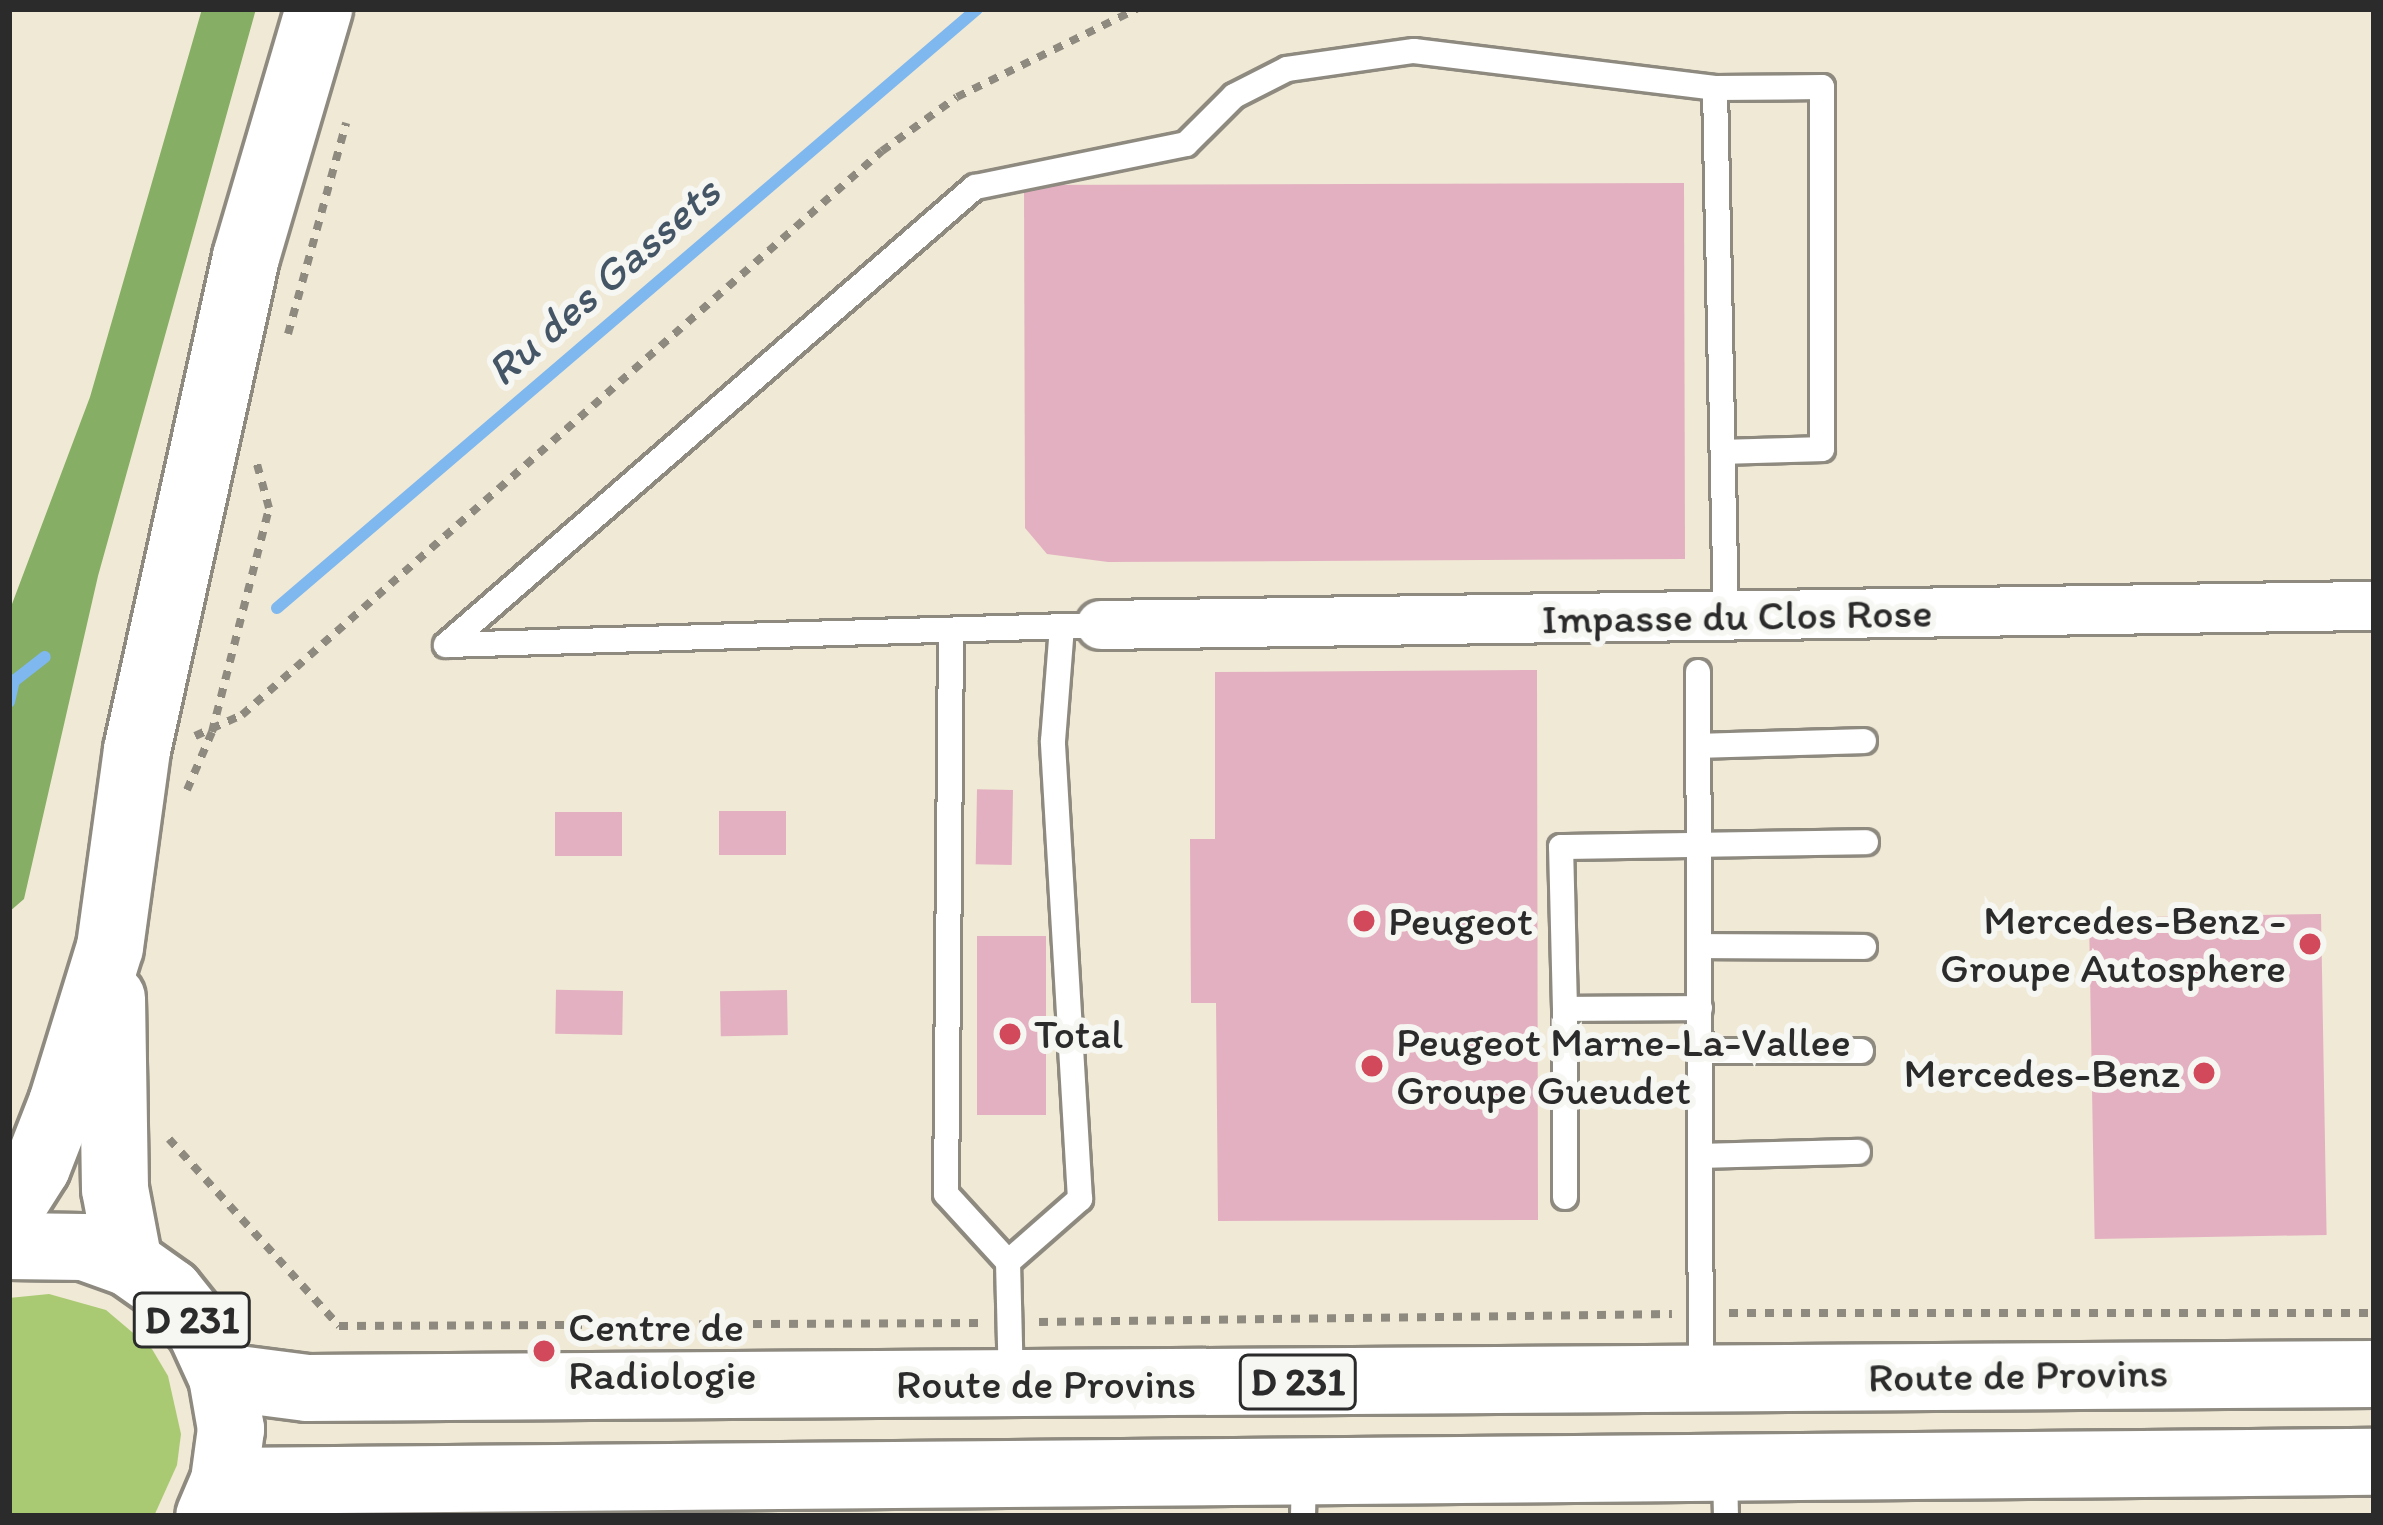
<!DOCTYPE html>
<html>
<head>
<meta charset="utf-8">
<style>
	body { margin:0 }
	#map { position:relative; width:2383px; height:1525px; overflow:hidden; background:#f0e9d5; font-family:Itim,sans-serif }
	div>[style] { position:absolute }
	.green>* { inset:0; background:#a9ca72 }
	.forest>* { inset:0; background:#86ae64 }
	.stream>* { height:12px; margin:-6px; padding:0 6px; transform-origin:6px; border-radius:6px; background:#7fb7ef }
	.building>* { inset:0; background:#e3b0c1; transform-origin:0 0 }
	.path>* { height:8px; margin-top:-4px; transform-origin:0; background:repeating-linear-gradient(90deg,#8e8a80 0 9px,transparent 0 18px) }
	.roads { filter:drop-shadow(3px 0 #8e8a80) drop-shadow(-3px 0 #8e8a80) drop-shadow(0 3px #8e8a80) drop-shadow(0 -3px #8e8a80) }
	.service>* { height:24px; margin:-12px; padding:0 12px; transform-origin:12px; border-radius:12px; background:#fff }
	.minor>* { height:48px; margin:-24px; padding:0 24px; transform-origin:24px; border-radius:24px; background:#fff }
	.secondary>* { height:66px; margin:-33px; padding:0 33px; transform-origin:33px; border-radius:33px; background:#fff }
	.primary>* { height:66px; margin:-33px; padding:0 33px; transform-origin:33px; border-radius:33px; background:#fff }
	.dots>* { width:33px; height:33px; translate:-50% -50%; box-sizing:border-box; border:6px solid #f6f6f2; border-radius:50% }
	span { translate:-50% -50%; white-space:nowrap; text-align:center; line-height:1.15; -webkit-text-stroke:12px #f6f6f2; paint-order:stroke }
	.shield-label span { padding:3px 9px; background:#f6f6f2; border:3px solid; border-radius:9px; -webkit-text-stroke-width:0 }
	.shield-label { font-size:39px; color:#2b2b2b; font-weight:700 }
	.street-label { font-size:42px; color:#2b2b2b }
	.poi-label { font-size:42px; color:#2b2b2b }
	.right { translate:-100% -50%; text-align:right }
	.left { translate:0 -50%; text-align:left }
	.water-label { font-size:45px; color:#456; font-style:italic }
	.frame { position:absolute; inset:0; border:12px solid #2b2b2b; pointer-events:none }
</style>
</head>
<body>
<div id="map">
	<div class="green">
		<i style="clip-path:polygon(49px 1294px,106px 1310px,152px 1349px,168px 1376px,181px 1434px,177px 1465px,154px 1516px,9px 1516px,9px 1298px)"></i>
	</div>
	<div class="forest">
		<i style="clip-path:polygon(202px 9px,256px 9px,98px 576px,24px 899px,9px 912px,9px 612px,90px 397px)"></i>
	</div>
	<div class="stream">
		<i style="left:277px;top:608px;width:921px;rotate:-40.55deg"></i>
		<i style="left:9px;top:702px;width:22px;rotate:-77deg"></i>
		<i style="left:14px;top:681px;width:39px;rotate:-38deg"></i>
	</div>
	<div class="building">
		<i style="clip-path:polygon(1684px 183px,1685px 559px,1108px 562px,1047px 554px,1025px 528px,1024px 185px)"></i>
		<i style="clip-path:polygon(1537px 670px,1538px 1220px,1218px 1221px,1216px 1003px,1191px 1003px,1190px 839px,1215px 839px,1215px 672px)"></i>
		<i style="left:1013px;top:790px;width:75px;height:36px;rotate:91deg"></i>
		<i style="left:719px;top:811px;width:67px;height:44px"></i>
		<i style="left:555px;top:812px;width:67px;height:44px"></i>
		<i style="left:2321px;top:914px;width:321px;height:232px;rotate:89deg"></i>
		<i style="left:1046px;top:936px;width:179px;height:69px;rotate:90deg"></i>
		<i style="left:787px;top:990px;width:45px;height:67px;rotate:89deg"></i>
		<i style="left:623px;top:991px;width:44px;height:67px;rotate:91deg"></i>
	</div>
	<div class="path">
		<i style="left:288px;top:334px;width:219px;rotate:-74.6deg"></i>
		<i style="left:195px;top:736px;width:51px;rotate:-24.1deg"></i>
		<i style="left:242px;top:715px;width:853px;rotate:-41.39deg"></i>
		<i style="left:882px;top:151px;width:92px;rotate:-35.8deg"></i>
		<i style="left:957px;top:97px;width:200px;rotate:-26.1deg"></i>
		<i style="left:187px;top:790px;width:63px;rotate:-66.7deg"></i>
		<i style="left:212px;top:732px;width:231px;rotate:-75.7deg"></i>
		<i style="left:269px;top:508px;width:46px;rotate:-105.3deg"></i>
		<i style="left:169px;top:1139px;width:253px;rotate:47.7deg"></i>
		<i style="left:339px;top:1326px;width:643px;rotate:-0.27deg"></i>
		<i style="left:1729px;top:1313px;width:645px"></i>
		<i style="left:1039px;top:1322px;width:633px;rotate:-0.72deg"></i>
	</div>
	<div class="roads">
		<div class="service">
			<i style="left:1715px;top:88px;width:528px;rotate:88.81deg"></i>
			<i style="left:1101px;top:625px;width:655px;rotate:178.25deg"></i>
			<i style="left:446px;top:645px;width:700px;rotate:-40.89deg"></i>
			<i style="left:975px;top:187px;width:215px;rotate:-11.5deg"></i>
			<i style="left:1186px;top:144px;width:68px;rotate:-45deg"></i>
			<i style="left:1234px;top:96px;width:59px;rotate:-27deg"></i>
			<i style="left:1287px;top:69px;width:128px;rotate:-8.1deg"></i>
			<i style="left:1414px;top:51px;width:303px;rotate:7deg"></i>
			<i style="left:1715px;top:88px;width:107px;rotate:-0.5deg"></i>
			<i style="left:1822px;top:87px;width:362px;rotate:90deg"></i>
			<i style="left:1822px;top:449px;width:99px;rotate:178.3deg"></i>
			<i style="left:951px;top:636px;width:558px;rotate:90.51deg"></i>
			<i style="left:946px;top:1194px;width:92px;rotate:47.6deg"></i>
			<i style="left:1008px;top:1262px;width:96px;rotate:-41.2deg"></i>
			<i style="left:1080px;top:1199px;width:459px;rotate:-93.4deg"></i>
			<i style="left:1053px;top:741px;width:115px;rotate:-85.5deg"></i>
			<i style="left:1698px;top:672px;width:706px;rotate:89.76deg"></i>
			<i style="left:1699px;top:746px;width:165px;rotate:-1.7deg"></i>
			<i style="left:1700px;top:946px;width:164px;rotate:0.3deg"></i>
			<i style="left:1565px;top:1009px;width:162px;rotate:-91.4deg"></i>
			<i style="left:1561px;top:847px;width:305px;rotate:-0.9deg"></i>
			<i style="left:1700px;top:1051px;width:161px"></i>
			<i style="left:1701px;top:1156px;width:157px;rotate:-1.5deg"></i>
			<i style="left:1565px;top:1197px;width:188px;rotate:-90deg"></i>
			<i style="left:1565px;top:1009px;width:135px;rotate:-0.4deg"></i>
			<i style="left:1008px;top:1262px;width:121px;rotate:88.6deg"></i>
			<i style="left:1725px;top:1470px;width:46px;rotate:88.8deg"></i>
			<i style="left:1303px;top:1516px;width:40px;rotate:-88.6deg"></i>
		</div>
		<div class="minor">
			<i style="left:1101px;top:625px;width:1273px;rotate:-0.86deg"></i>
		</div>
		<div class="secondary">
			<i style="left:112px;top:998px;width:191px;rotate:89.1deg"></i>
			<i style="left:115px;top:1189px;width:75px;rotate:79.3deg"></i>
			<i style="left:9px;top:1211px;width:52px;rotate:-57.5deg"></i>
			<i style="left:37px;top:1167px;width:69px;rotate:-68.7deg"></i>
			<i style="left:62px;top:1103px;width:163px;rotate:-72.9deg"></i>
			<i style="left:110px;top:947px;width:199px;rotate:-82.2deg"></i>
			<i style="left:137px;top:750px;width:505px;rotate:-77.53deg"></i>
			<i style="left:246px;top:257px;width:259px;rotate:-73.6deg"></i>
		</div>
		<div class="primary">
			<i style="left:9px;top:1246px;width:75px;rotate:0.8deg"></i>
			<i style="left:84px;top:1247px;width:48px;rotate:19.6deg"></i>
			<i style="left:129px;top:1263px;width:50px;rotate:35.3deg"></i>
			<i style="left:170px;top:1292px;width:50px;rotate:51.5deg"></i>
			<i style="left:201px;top:1331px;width:51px;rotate:65.5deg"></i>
			<i style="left:222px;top:1377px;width:53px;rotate:80.2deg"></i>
			<i style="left:231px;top:1429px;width:52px;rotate:97.7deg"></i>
			<i style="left:224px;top:1481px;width:38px;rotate:113deg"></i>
			<i style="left:222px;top:1377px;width:86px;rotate:7.4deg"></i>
			<i style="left:307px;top:1388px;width:2067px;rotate:-0.39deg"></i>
			<i style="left:224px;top:1481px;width:2150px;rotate:-0.51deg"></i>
		</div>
	</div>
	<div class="dots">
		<i style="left:1364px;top:921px;background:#d1495b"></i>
		<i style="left:2310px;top:944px;background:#d1495b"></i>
		<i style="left:1010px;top:1034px;background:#d1495b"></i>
		<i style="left:1372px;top:1066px;background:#d1495b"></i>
		<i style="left:2204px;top:1073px;background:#d1495b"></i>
		<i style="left:544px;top:1351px;background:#d1495b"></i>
	</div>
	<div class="shield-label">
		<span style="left:192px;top:1320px">D 231</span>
		<span style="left:1298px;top:1382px">D 231</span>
	</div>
	<div class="street-label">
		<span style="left:1737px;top:616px;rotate:-1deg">Impasse du Clos Rose</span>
		<span style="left:2018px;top:1375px;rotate:-1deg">Route de Provins</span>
		<span style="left:1046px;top:1384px">Route de Provins</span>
	</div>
	<div class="poi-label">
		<span class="right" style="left:2286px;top:944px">Mercedes-Benz -<br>Groupe Autosphere</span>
		<span class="left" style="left:1388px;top:921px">Peugeot</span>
		<span class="left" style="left:1034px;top:1034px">Total</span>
		<span class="left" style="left:1396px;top:1066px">Peugeot Marne-La-Vallee<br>Groupe Gueudet</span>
		<span class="right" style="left:2180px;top:1073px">Mercedes-Benz</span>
		<span class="left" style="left:568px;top:1351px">Centre de<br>Radiologie</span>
	</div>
	<div class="water-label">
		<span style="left:603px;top:281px;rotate:-41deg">Ru des Gassets</span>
	</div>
	<div class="frame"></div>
</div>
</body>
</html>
